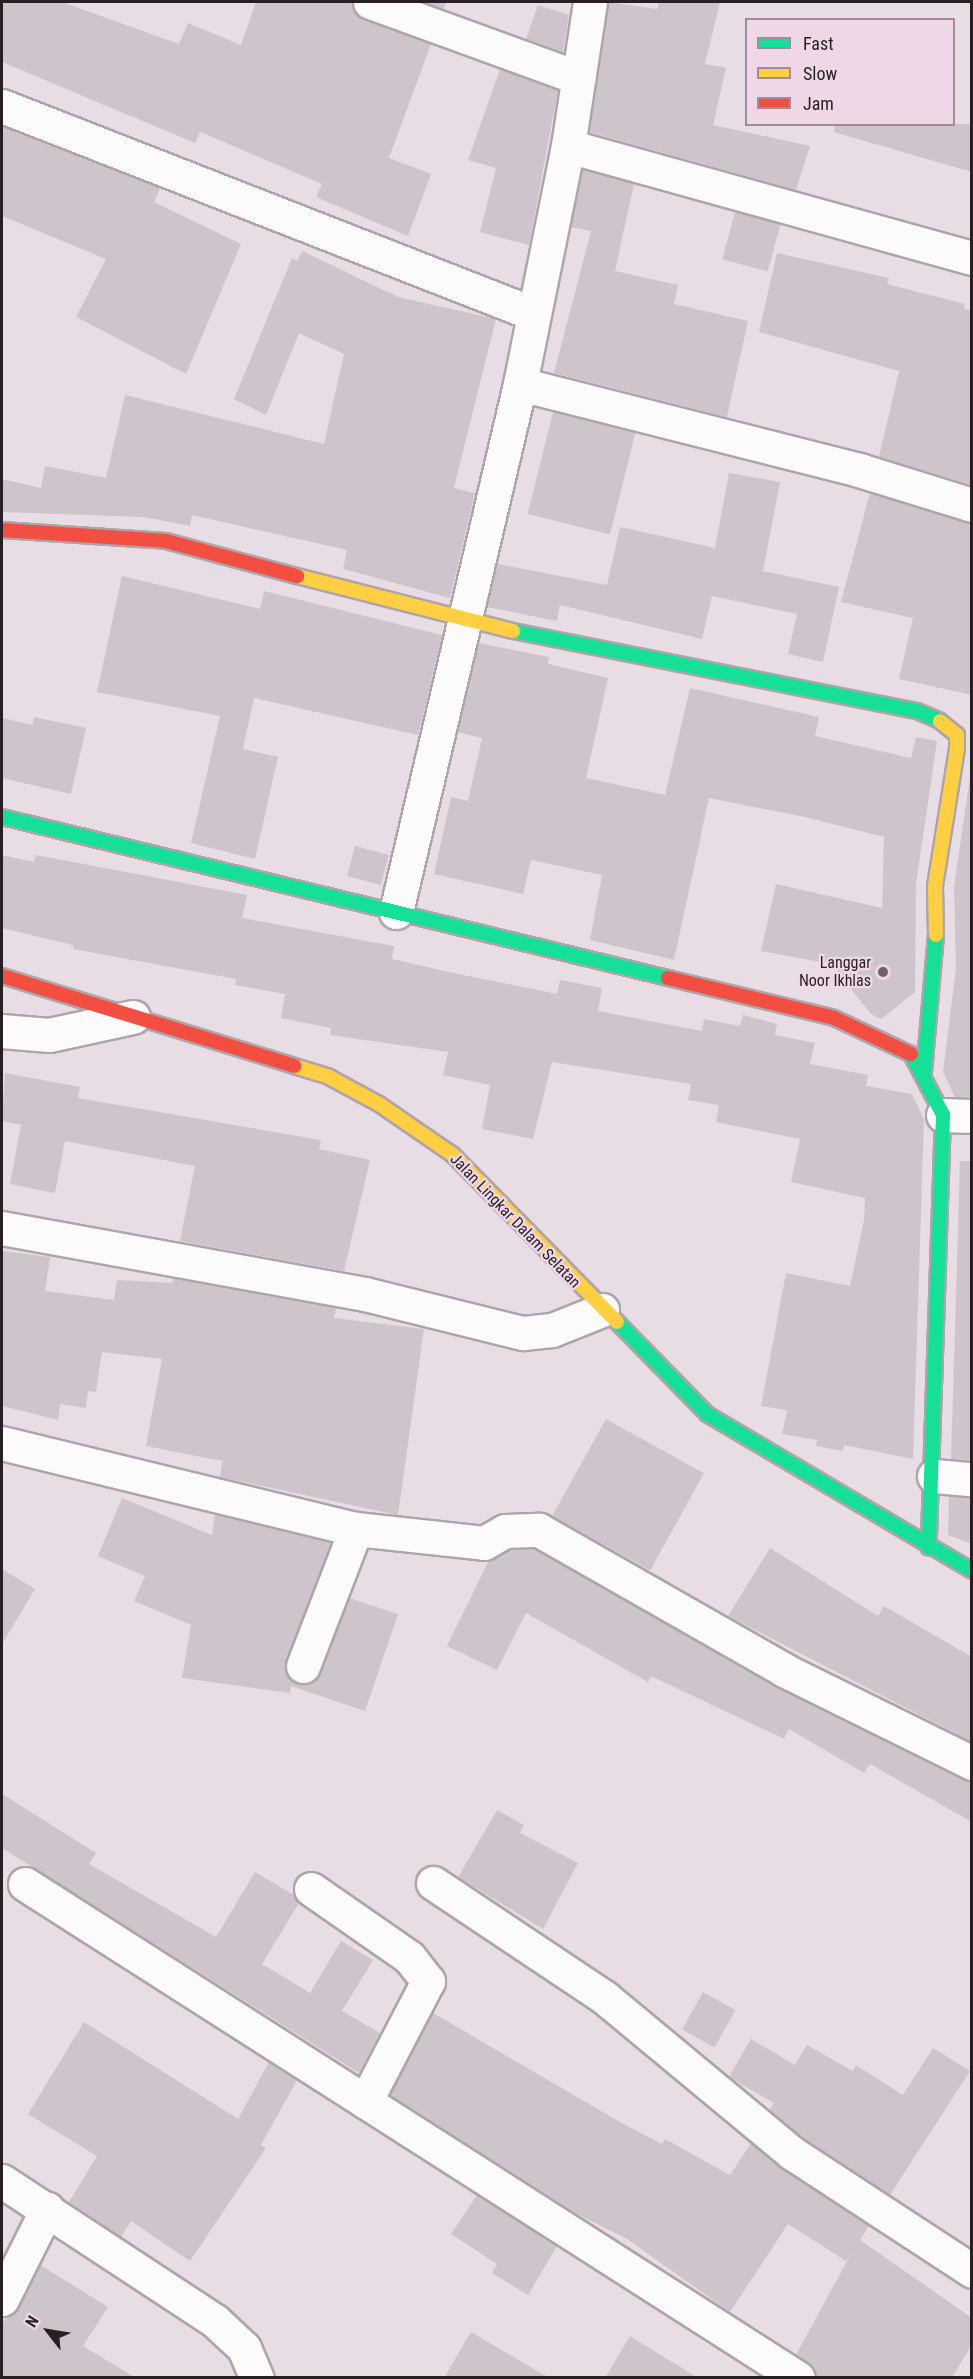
<!DOCTYPE html>
<html>
<head>
<meta charset="utf-8">
<style>
	body { margin:0 }
	#map { position:relative; width:973px; height:2379px; overflow:hidden; background:#e9dde5; font-family:"Roboto Condensed",sans-serif }
	div>[style] { position:absolute }
	.building>* { inset:0; background:#cec4cb; transform-origin:0 0 }
	.roads { filter:drop-shadow(2px 0 #aea4aa) drop-shadow(-2px 0 #aea4aa) drop-shadow(0 2px #aea4aa) drop-shadow(0 -2px #aea4aa) }
	.street>* { height:33px; margin:-16.5px; padding:0 16.5px; transform-origin:16.5px; border-radius:16.5px; background:#fcfafb }
	.fast>* { height:14px; margin:-7px; padding:0 7px; transform-origin:7px; border-radius:7px; background:#16e098 }
	.slow>* { height:14px; margin:-7px; padding:0 7px; transform-origin:7px; border-radius:7px; background:#ffcf43 }
	.jam>* { height:14px; margin:-7px; padding:0 7px; transform-origin:7px; border-radius:7px; background:#f24e42 }
	.dots>* { width:16px; height:16px; translate:-50% -50%; box-sizing:border-box; border:3px solid #efd7e7; border-radius:50% }
	span { translate:-50% -50%; white-space:nowrap; text-align:center; line-height:1.15; -webkit-text-stroke:4.5px #efd7e7; paint-order:stroke }
	.poi-label { font-size:16px; color:#281f25 }
	.right { translate:-100% -50%; text-align:right }
	.street-label { font-size:16px; color:#281f25 }
	.frame { position:absolute; inset:0; border:3px solid #281f25; pointer-events:none }
	.legend { position:absolute; left:745px; top:18px; width:210px; height:108px; box-sizing:border-box; background:#efd7e7; border:2px solid #9f8d99; margin:0; padding:8px 10px; list-style:none; font-size:18px; color:#281f25 }
	.legend li { display:flex; align-items:center; gap:12px; height:30px }
	.legend b { width:30px; border:2px solid #9f8d99 }
	.north { position:absolute; left:18px; top:2301px; width:60px; height:60px; -webkit-text-stroke:4px #efd7e7; paint-order:stroke; rotate:301deg; font-size:16px; font-weight:700; line-height:24px; text-align:center; color:#281f25 }
	.north::after { content:''; display:block; margin:auto; width:21px; height:27px; background:#281f25; clip-path:polygon(50% 0,100% 100%,50% 72%,0 100%) }
</style>
</head>
<body>
<div id="map">
	<div class="building">
		<i style="clip-path:polygon(2px 2px,62px 2px,179px 44px,188px 23px,241px 45px,256px 2px,352px 2px,363px 19px,431px 44px,389px 158px,431px 174px,408px 236px,316px 197px,322px 184px,200px 132px,195px 143px,2px 62px)"></i>
		<i style="clip-path:polygon(423px 2px,446px 2px,444px 9px)"></i>
		<i style="clip-path:polygon(608px 2px,657px 9px,659px 2px,720px 2px,705px 64px,726px 68px,713px 125px,810px 146px,796px 190px,589px 132px)"></i>
		<i style="clip-path:polygon(538px 5px,569px 15px,563px 52px,526px 39px)"></i>
		<i style="clip-path:polygon(500px 69px,558px 90px,529px 245px,480px 232px,496px 168px,468px 160px)"></i>
		<i style="clip-path:polygon(835px 124px,972px 124px,972px 172px,834px 132px)"></i>
		<i style="clip-path:polygon(2px 126px,160px 188px,154px 202px,241px 244px,186px 374px,76px 317px,106px 259px,2px 216px)"></i>
		<i style="clip-path:polygon(582px 169px,634px 184px,615px 271px,678px 285px,674px 304px,748px 321px,727px 417px,554px 373px,591px 231px,571px 227px)"></i>
		<i style="left:735px;top:212px;width:47px;height:49px;rotate:15deg"></i>
		<i style="clip-path:polygon(302px 251px,398px 297px,496px 319px,454px 488px,475px 493px,450px 598px,343px 569px,347px 550px,192px 515px,190px 526px,144px 517px,2px 512px,2px 479px,41px 488px,45px 466px,106px 478px,125px 395px,324px 444px,344px 354px,299px 333px,266px 415px,234px 399px,292px 258px,297px 261px)"></i>
		<i style="clip-path:polygon(777px 253px,889px 278px,887px 284px,965px 304px,964px 309px,972px 310px,972px 485px,879px 457px,899px 371px,759px 332px)"></i>
		<i style="left:553px;top:412px;width:85px;height:105px;rotate:14deg"></i>
		<i style="clip-path:polygon(729px 473px,780px 482px,763px 571px,839px 587px,823px 662px,788px 654px,797px 614px,712px 596px,702px 639px,560px 605px,557px 621px,487px 607px,497px 564px,607px 585px,620px 527px,715px 548px)"></i>
		<i style="clip-path:polygon(870px 493px,972px 523px,972px 695px,899px 679px,913px 618px,841px 602px)"></i>
		<i style="clip-path:polygon(122px 576px,260px 609px,264px 591px,442px 635px,418px 735px,254px 698px,243px 749px,278px 757px,255px 859px,191px 843px,220px 716px,97px 692px)"></i>
		<i style="clip-path:polygon(478px 643px,549px 657px,548px 664px,608px 678px,586px 778px,665px 795px,690px 688px,819px 717px,815px 736px,911px 758px,916px 737px,937px 741px,916px 884px,915px 992px,881px 1019px,871px 1014px,831px 964px,761px 951px,776px 884px,882px 908px,884px 837px,805px 817px,709px 798px,674px 960px,590px 940px,602px 875px,531px 860px,523px 894px,434px 874px,451px 797px,468px 801px,482px 738px,457px 732px)"></i>
		<i style="clip-path:polygon(34px 717px,86px 728px,71px 794px,2px 778px,2px 718px,32px 725px)"></i>
		<i style="clip-path:polygon(972px 763px,972px 1097px,955px 1097px,943px 1072px,956px 968px,954px 887px)"></i>
		<i style="left:355px;top:846px;width:35px;height:31px;rotate:15deg"></i>
		<i style="clip-path:polygon(2px 855px,34px 862px,36px 855px,247px 895px,242px 918px,394px 946px,392px 959px,458px 974px,557px 994px,560px 980px,602px 988px,598px 1011px,702px 1031px,704px 1019px,740px 1026px,743px 1015px,777px 1024px,775px 1035px,815px 1043px,810px 1064px,868px 1075px,866px 1086px,912px 1094px,924px 1119px,913px 1459px,844px 1445px,843px 1451px,816px 1446px,817px 1440px,782px 1434px,787px 1410px,761px 1406px,786px 1273px,850px 1286px,864px 1220px,865px 1198px,791px 1182px,800px 1139px,716px 1122px,719px 1105px,688px 1100px,691px 1084px,552px 1062px,533px 1139px,482px 1129px,490px 1085px,443px 1075px,448px 1052px,330px 1035px,331px 1028px,281px 1018px,285px 994px,235px 985px,236px 979px,73px 949px,73px 945px,2px 928px)"></i>
		<i style="clip-path:polygon(5px 1073px,80px 1087px,78px 1098px,321px 1140px,319px 1149px,370px 1160px,344px 1271px,180px 1241px,195px 1166px,65px 1141px,55px 1193px,10px 1184px,21px 1125px,2px 1121px)"></i>
		<i style="clip-path:polygon(960px 1161px,972px 1161px,972px 1460px,951px 1459px)"></i>
		<i style="clip-path:polygon(2px 1251px,50px 1257px,45px 1291px,114px 1300px,117px 1280px,172px 1283px,173px 1278px,336px 1308px,334px 1318px,424px 1329px,398px 1515px,220px 1477px,222px 1461px,146px 1446px,162px 1359px,102px 1352px,96px 1392px,88px 1391px,86px 1408px,60px 1404px,58px 1420px,2px 1406px)"></i>
		<i style="left:606px;top:1419px;width:112px;height:111px;rotate:29deg"></i>
		<i style="clip-path:polygon(949px 1496px,972px 1498px,972px 1544px,948px 1535px)"></i>
		<i style="clip-path:polygon(122px 1498px,212px 1535px,215px 1514px,331px 1542px,285px 1669px,297px 1684px,315px 1680px,349px 1598px,398px 1614px,365px 1711px,291px 1686px,290px 1693px,182px 1678px,191px 1625px,134px 1601px,145px 1576px,98px 1556px)"></i>
		<i style="clip-path:polygon(770px 1548px,878px 1616px,884px 1606px,972px 1657px,972px 1742px,728px 1616px)"></i>
		<i style="clip-path:polygon(534px 1549px,776px 1687px,972px 1781px,972px 1822px,870px 1764px,864px 1773px,789px 1729px,784px 1739px,651px 1676px,648px 1682px,526px 1613px,497px 1670px,447px 1646px,489px 1560px,510px 1550px)"></i>
		<i style="clip-path:polygon(2px 1569px,35px 1589px,2px 1644px)"></i>
		<i style="clip-path:polygon(2px 1794px,96px 1853px,89px 1864px,216px 1937px,255px 1872px,294px 1895px,299px 1903px,262px 1964px,310px 1993px,341px 1941px,373px 1960px,342px 2011px,380px 2033px,359px 2073px,2px 1848px)"></i>
		<i style="clip-path:polygon(497px 1810px,524px 1825px,520px 1833px,578px 1863px,543px 1929px,458px 1877px)"></i>
		<i style="left:703px;top:1992px;width:37px;height:43px;rotate:29deg"></i>
		<i style="clip-path:polygon(433px 2013px,618px 2121px,662px 2144px,665px 2139px,730px 2175px,751px 2143px,869px 2226px,860px 2240px,972px 2318px,972px 2344px,952px 2378px,817px 2378px,796px 2355px,852px 2252px,846px 2261px,788px 2224px,730px 2312px,627px 2239px,577px 2214px,390px 2095px)"></i>
		<i style="clip-path:polygon(84px 2022px,238px 2119px,269px 2062px,297px 2080px,261px 2145px,266px 2148px,190px 2261px,131px 2221px,121px 2237px,69px 2202px,97px 2156px,28px 2114px)"></i>
		<i style="clip-path:polygon(751px 2039px,795px 2065px,807px 2045px,853px 2071px,856px 2065px,903px 2095px,933px 2048px,970px 2071px,890px 2195px,803px 2138px,770px 2110px,774px 2103px,729px 2077px)"></i>
		<i style="clip-path:polygon(477px 2195px,557px 2246px,528px 2295px,492px 2273px,497px 2264px,451px 2234px)"></i>
		<i style="clip-path:polygon(40px 2265px,108px 2307px,83px 2346px,136px 2378px,2px 2378px,2px 2322px,19px 2307px)"></i>
		<i style="clip-path:polygon(471px 2332px,549px 2378px,444px 2378px)"></i>
		<i style="clip-path:polygon(630px 2336px,698px 2378px,605px 2378px)"></i>
	</div>
	<div class="roads">
		<div class="street">
			<i style="left:370px;top:2px;width:222px;rotate:20deg"></i>
			<i style="left:2px;top:106px;width:571px;rotate:21.35deg"></i>
			<i style="left:568px;top:146px;width:419px;rotate:15.5deg"></i>
			<i style="left:520px;top:384px;width:350px;rotate:14.2deg"></i>
			<i style="left:859px;top:470px;width:118px;rotate:17.2deg"></i>
			<i style="left:396px;top:912px;width:542px;rotate:-76.78deg"></i>
			<i style="left:520px;top:384px;width:243px;rotate:-78.6deg"></i>
			<i style="left:568px;top:146px;width:146px;rotate:-81.3deg"></i>
			<i style="left:2px;top:1031px;width:47px;rotate:4.9deg"></i>
			<i style="left:49px;top:1035px;width:86px;rotate:-12.1deg"></i>
			<i style="left:943px;top:1115px;width:29px;rotate:2deg"></i>
			<i style="left:2px;top:1228px;width:369px;rotate:10.3deg"></i>
			<i style="left:365px;top:1294px;width:163px;rotate:13.9deg"></i>
			<i style="left:523px;top:1333px;width:29px;rotate:-6deg"></i>
			<i style="left:552px;top:1330px;width:54px;rotate:-21.8deg"></i>
			<i style="left:2px;top:1443px;width:364px;rotate:13.7deg"></i>
			<i style="left:356px;top:1529px;width:129px;rotate:6.2deg"></i>
			<i style="left:484px;top:1543px;width:24px;rotate:-30deg"></i>
			<i style="left:505px;top:1531px;width:34px;rotate:-2deg"></i>
			<i style="left:539px;top:1530px;width:282px;rotate:29.7deg"></i>
			<i style="left:784px;top:1670px;width:210px;rotate:26.3deg"></i>
			<i style="left:934px;top:1476px;width:38px;rotate:5deg"></i>
			<i style="left:303px;top:1666px;width:147px;rotate:-68.9deg"></i>
			<i style="left:433px;top:1883px;width:206px;rotate:33.7deg"></i>
			<i style="left:604px;top:1997px;width:244px;rotate:39.7deg"></i>
			<i style="left:792px;top:2153px;width:215px;rotate:33.2deg"></i>
			<i style="left:25px;top:1884px;width:917px;rotate:32.58deg"></i>
			<i style="left:311px;top:1889px;width:119px;rotate:34.8deg"></i>
			<i style="left:409px;top:1957px;width:31px;rotate:52deg"></i>
			<i style="left:428px;top:1981px;width:136px;rotate:117.5deg"></i>
			<i style="left:2px;top:2181px;width:255px;rotate:33.3deg"></i>
			<i style="left:215px;top:2321px;width:40px;rotate:43deg"></i>
			<i style="left:244px;top:2348px;width:33px;rotate:67deg"></i>
			<i style="left:2px;top:2299px;width:101px;rotate:-63.4deg"></i>
		</div>
		<div class="fast">
			<i style="left:513px;top:631px;width:412px;rotate:11.2deg"></i>
			<i style="left:917px;top:711px;width:25px;rotate:23deg"></i>
			<i style="left:2px;top:817px;width:685px;rotate:13.59deg"></i>
			<i style="left:911px;top:1054px;width:69px;rotate:62.3deg"></i>
			<i style="left:943px;top:1115px;width:433px;rotate:91.9deg"></i>
			<i style="left:924px;top:1072px;width:138px;rotate:-85deg"></i>
			<i style="left:617px;top:1322px;width:129px;rotate:45.6deg"></i>
			<i style="left:707px;top:1414px;width:308px;rotate:30.6deg"></i>
		</div>
		<div class="slow">
			<i style="left:297px;top:576px;width:223px;rotate:14.3deg"></i>
			<i style="left:936px;top:935px;width:49px;rotate:-91.2deg"></i>
			<i style="left:935px;top:886px;width:140px;rotate:-80.9deg"></i>
			<i style="left:957px;top:748px;width:13px;rotate:-90deg"></i>
			<i style="left:957px;top:735px;width:22px;rotate:-141deg"></i>
			<i style="left:294px;top:1066px;width:37px;rotate:17deg"></i>
			<i style="left:329px;top:1077px;width:57px;rotate:28.4deg"></i>
			<i style="left:379px;top:1104px;width:90px;rotate:34.6deg"></i>
			<i style="left:453px;top:1155px;width:234px;rotate:45.5deg"></i>
		</div>
		<div class="jam">
			<i style="left:2px;top:530px;width:164px;rotate:3.8deg"></i>
			<i style="left:166px;top:541px;width:136px;rotate:15deg"></i>
			<i style="left:2px;top:976px;width:306px;rotate:17.1deg"></i>
			<i style="left:668px;top:978px;width:171px;rotate:13.5deg"></i>
			<i style="left:834px;top:1018px;width:85px;rotate:25.1deg"></i>
		</div>
	</div>
	<div class="dots">
		<i style="left:883px;top:972px;background:#6c6268"></i>
	</div>
	<div class="poi-label">
		<span class="right" style="left:871px;top:972px">Langgar<br>Noor Ikhlas</span>
	</div>
	<div class="street-label">
		<span style="left:515px;top:1221px;rotate:46deg">Jalan Lingkar Dalam Selatan</span>
	</div>
	<div class="frame"></div>
	<ul class="legend">
	<li><b style="height:8px;background:#16e098"></b>Fast</li>
	<li><b style="height:8px;background:#ffcf43"></b>Slow</li>
	<li><b style="height:8px;background:#f24e42"></b>Jam</li>
	</ul>
	<div class="north">N</div>
</div>
</body>
</html>
